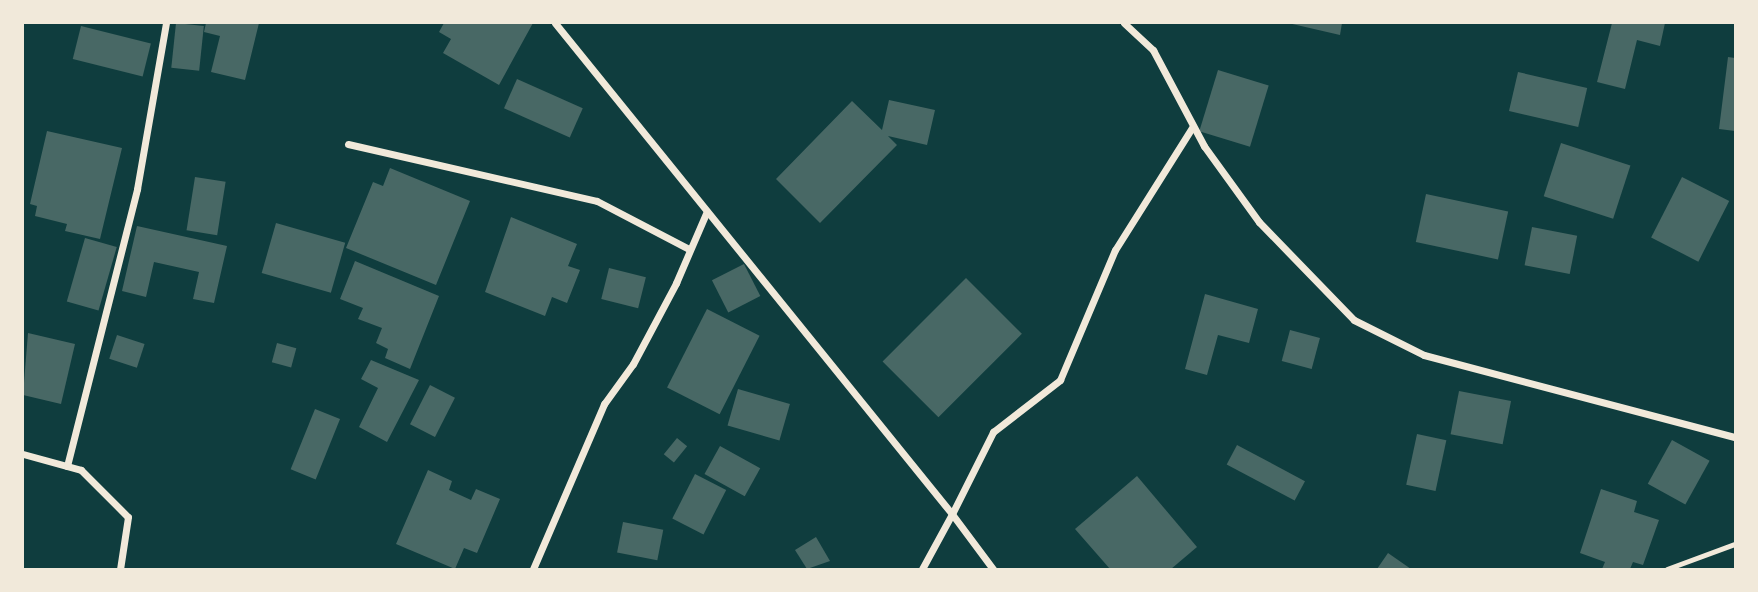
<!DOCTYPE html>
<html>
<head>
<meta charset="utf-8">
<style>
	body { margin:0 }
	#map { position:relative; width:1758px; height:592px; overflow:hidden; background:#0f3d3e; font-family:Overpass,sans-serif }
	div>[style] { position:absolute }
	.building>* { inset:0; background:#486865; transform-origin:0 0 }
	.path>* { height:4.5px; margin:-2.25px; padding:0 2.25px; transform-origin:2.25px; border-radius:2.25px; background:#f1e9da }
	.minor>* { height:7px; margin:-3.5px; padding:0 3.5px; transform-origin:3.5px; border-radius:3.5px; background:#f1e9da }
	span { translate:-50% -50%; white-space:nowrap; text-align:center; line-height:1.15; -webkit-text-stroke:5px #f1e9da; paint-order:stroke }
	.frame { position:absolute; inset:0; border:24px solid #f1e9da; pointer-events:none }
</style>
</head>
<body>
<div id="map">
	<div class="building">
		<i style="left:176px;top:23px;width:28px;height:45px;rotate:6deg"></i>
		<i style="clip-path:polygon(206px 23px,259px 23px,245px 80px,211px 72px,220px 36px,204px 32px)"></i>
		<i style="clip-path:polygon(444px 23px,533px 23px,499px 85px,443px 53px,451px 39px,439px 32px)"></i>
		<i style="clip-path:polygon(1288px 23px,1342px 23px,1340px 35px)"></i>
		<i style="clip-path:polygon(1612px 23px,1665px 23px,1660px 46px,1637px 40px,1625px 89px,1597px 82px)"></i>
		<i style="left:81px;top:26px;width:72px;height:34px;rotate:14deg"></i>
		<i style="clip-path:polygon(1728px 57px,1735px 58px,1735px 131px,1719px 129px)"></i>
		<i style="left:1218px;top:70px;width:53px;height:64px;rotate:17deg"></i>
		<i style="left:1518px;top:72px;width:71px;height:40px;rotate:13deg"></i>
		<i style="left:517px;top:79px;width:72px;height:32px;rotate:24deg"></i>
		<i style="clip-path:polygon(889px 100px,935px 110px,927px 145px,888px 136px,897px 145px,820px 223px,776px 179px,852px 101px,882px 130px)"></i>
		<i style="clip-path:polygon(47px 131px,122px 148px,100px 239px,65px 231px,67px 224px,35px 216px,37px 206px,30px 204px)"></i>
		<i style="left:1561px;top:143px;width:73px;height:56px;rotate:18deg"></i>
		<i style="clip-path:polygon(390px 168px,470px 201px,436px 285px,346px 248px,373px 182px,383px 186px)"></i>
		<i style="left:195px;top:177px;width:31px;height:54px;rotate:9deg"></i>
		<i style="left:1682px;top:177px;width:53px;height:68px;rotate:27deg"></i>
		<i style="left:1426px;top:194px;width:84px;height:49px;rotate:12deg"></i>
		<i style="clip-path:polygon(511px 217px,577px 244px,568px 266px,580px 270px,567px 303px,552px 297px,545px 316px,485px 292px)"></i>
		<i style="left:276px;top:223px;width:72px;height:52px;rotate:16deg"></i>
		<i style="clip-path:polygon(137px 226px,227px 246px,214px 303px,193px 299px,199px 272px,154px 262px,146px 297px,122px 291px)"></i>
		<i style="left:1532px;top:227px;width:46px;height:39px;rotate:11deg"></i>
		<i style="left:85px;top:238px;width:33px;height:66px;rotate:16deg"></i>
		<i style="clip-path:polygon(355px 261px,439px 296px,410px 369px,385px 358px,388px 349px,376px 343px,382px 328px,358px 319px,363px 308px,340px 299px)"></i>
		<i style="left:744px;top:264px;width:36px;height:36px;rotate:63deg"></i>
		<i style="left:609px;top:268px;width:38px;height:32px;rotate:14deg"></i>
		<i style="left:966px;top:278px;width:79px;height:118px;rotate:45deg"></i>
		<i style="clip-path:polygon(1205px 294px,1258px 309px,1249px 343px,1218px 335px,1207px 375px,1185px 369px)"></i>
		<i style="left:707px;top:309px;width:59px;height:88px;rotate:27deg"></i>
		<i style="left:1290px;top:330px;width:31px;height:32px;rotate:15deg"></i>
		<i style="clip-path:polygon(28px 333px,75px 344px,61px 404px,23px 395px)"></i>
		<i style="left:117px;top:335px;width:29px;height:25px;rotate:18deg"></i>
		<i style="left:277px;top:343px;width:20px;height:20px;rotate:15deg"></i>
		<i style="clip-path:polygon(371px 360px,419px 380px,387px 442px,359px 427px,378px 388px,361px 379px)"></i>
		<i style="left:430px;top:385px;width:28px;height:44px;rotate:27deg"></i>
		<i style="left:738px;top:389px;width:54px;height:38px;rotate:16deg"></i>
		<i style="left:1459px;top:391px;width:53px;height:44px;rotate:11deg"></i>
		<i style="left:315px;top:409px;width:27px;height:65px;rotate:22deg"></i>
		<i style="left:1417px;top:434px;width:30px;height:52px;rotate:12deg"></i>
		<i style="left:677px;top:438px;width:13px;height:21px;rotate:39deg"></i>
		<i style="left:1672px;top:440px;width:43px;height:50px;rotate:29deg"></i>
		<i style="left:1237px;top:445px;width:77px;height:22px;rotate:28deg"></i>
		<i style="left:720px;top:446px;width:46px;height:32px;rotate:29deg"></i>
		<i style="clip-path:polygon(428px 470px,452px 481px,449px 490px,471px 500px,476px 489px,500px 499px,477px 553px,464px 548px,455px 569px,396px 544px)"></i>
		<i style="left:695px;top:474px;width:35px;height:50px;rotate:27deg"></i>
		<i style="clip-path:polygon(1137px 476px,1197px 547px,1171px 569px,1110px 569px,1075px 529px)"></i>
		<i style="clip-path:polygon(1601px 489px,1637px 501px,1634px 512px,1659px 520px,1643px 565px,1633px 562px,1630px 569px,1602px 569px,1605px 562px,1580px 553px)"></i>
		<i style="left:623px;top:522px;width:41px;height:31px;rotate:11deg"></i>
		<i style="clip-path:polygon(816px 537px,830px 561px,807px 569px,795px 550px)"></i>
		<i style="clip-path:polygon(1388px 553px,1411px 569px,1377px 569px)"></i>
	</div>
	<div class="path">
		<i style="left:1667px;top:569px;width:72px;rotate:-20.2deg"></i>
	</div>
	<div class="minor">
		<i style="left:555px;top:23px;width:631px;rotate:51.04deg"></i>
		<i style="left:952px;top:514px;width:92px;rotate:-63.4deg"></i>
		<i style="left:993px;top:432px;width:85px;rotate:-37.8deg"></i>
		<i style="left:1060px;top:380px;width:141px;rotate:-67.1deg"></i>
		<i style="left:1115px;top:250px;width:146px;rotate:-57.8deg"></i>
		<i style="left:1124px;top:23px;width:40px;rotate:43deg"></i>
		<i style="left:1153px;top:50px;width:109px;rotate:62deg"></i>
		<i style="left:1204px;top:146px;width:94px;rotate:54.1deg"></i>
		<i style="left:1259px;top:222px;width:136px;rotate:45.9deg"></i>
		<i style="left:1354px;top:320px;width:78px;rotate:26.6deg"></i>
		<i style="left:1424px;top:355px;width:322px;rotate:14.8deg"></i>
		<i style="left:348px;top:144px;width:255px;rotate:12.9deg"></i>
		<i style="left:597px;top:201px;width:104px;rotate:27.6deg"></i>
		<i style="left:23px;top:454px;width:60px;rotate:15.4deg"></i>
		<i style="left:81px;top:470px;width:66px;rotate:45deg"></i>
		<i style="left:128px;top:517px;width:53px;rotate:98.7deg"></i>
		<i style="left:67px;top:466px;width:286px;rotate:-75.8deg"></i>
		<i style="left:137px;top:189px;width:169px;rotate:-80.1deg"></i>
		<i style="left:533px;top:569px;width:180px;rotate:-66.7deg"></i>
		<i style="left:604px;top:404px;width:49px;rotate:-54.1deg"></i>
		<i style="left:633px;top:364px;width:92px;rotate:-62deg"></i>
		<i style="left:676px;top:283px;width:78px;rotate:-66.7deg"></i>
		<i style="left:922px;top:569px;width:63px;rotate:-61.4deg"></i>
		<i style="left:952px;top:514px;width:69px;rotate:53.3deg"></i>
	</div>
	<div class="frame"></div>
</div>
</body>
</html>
